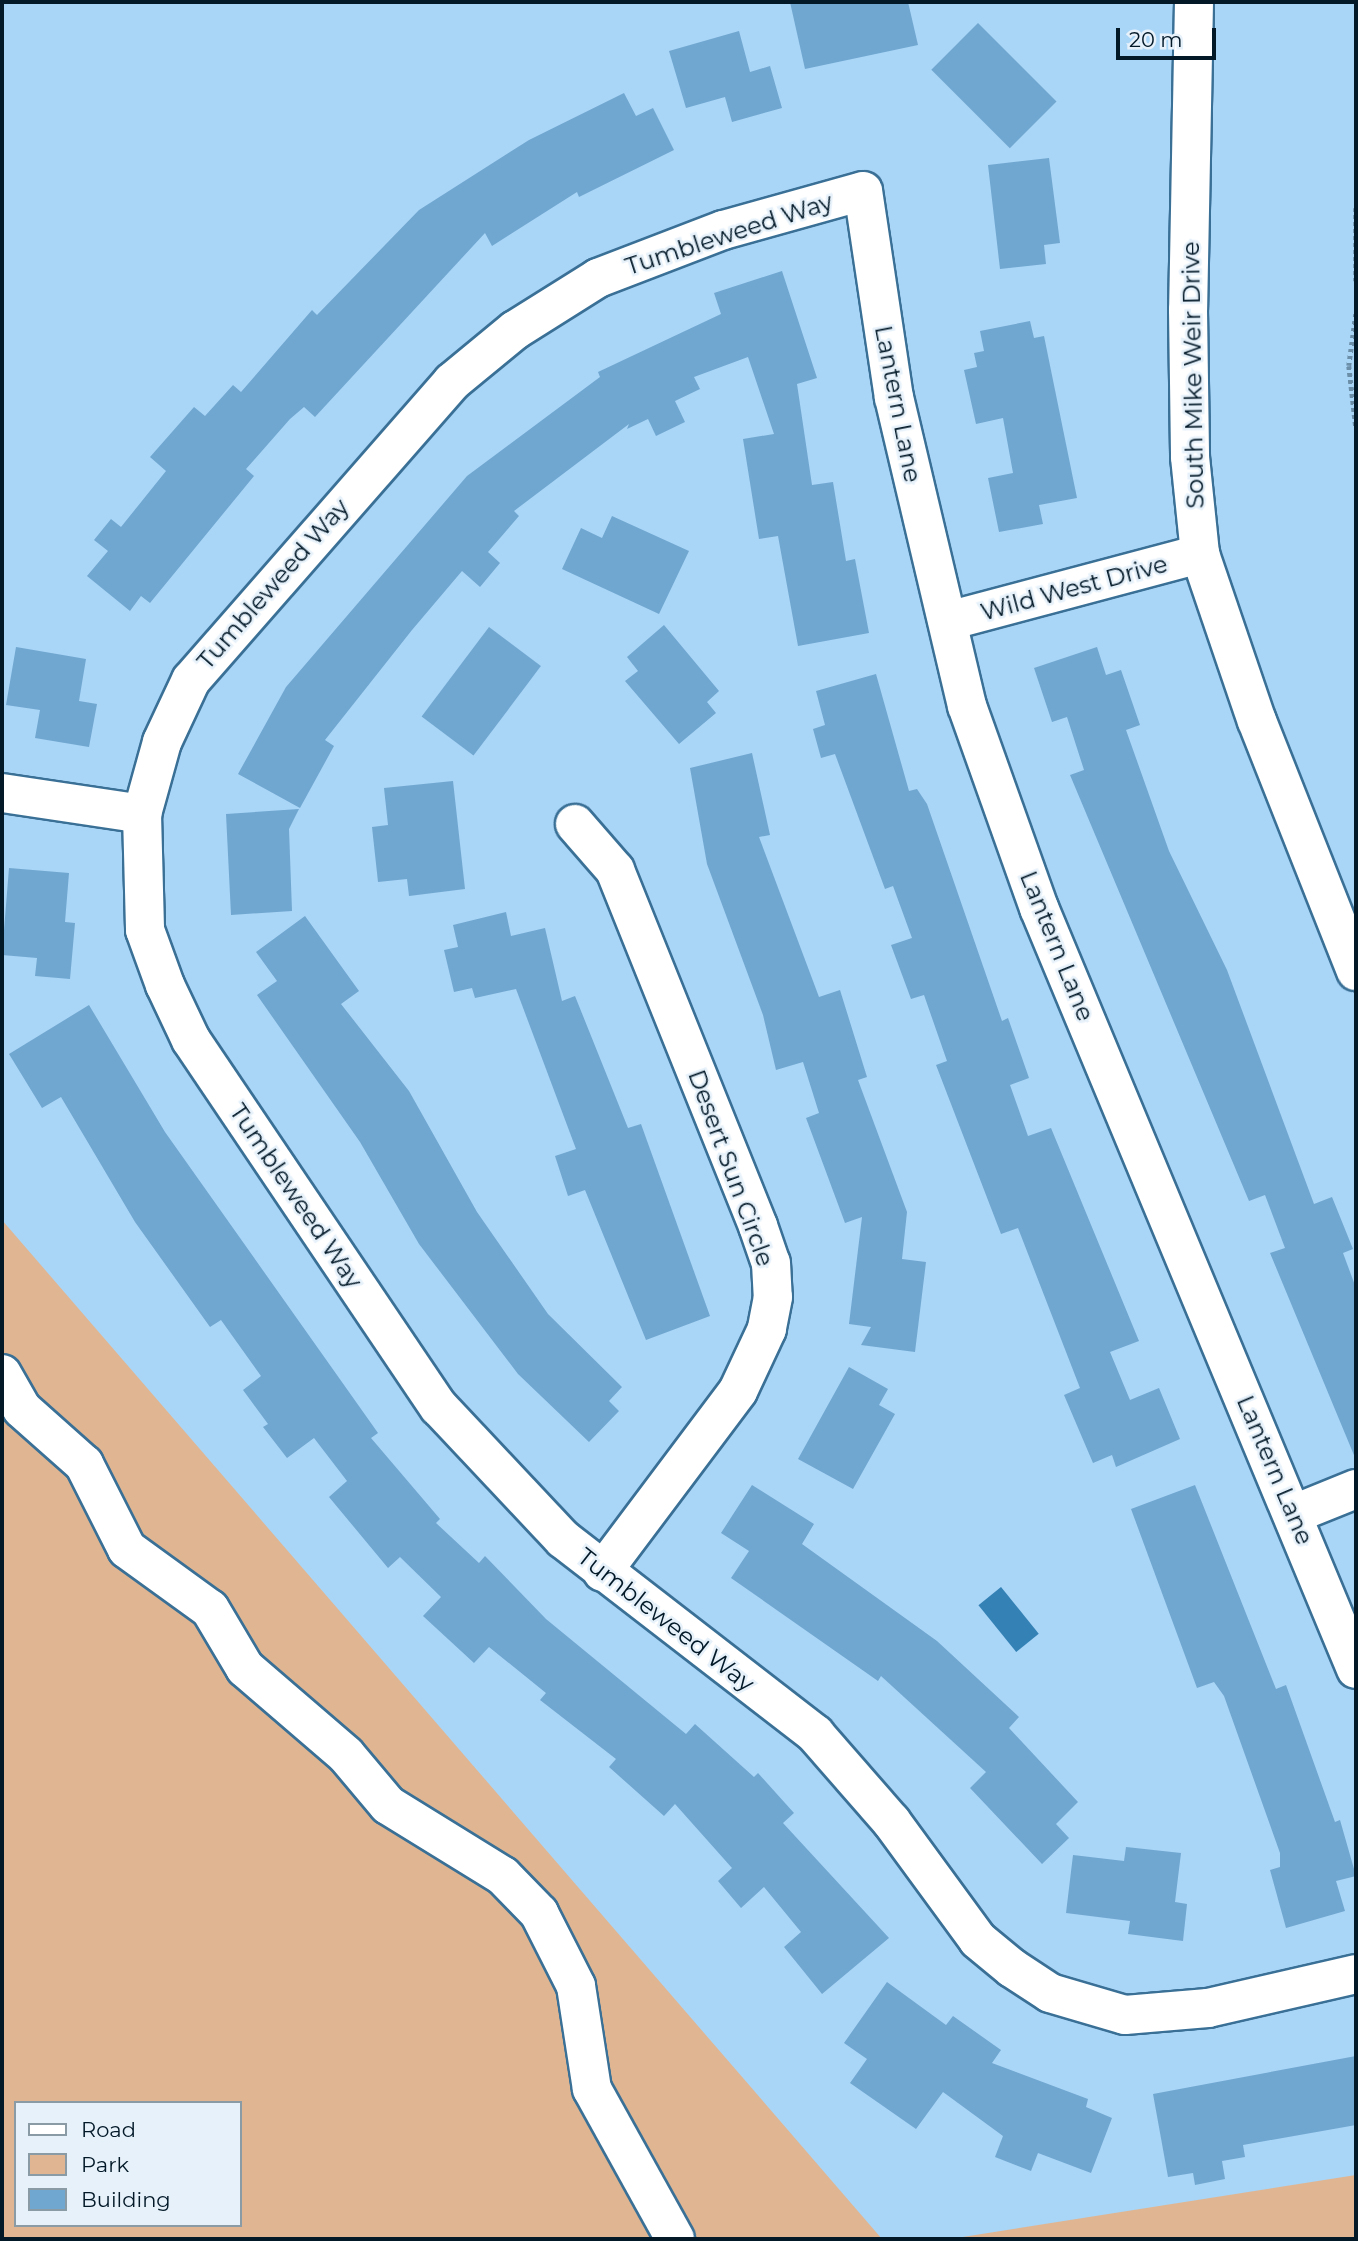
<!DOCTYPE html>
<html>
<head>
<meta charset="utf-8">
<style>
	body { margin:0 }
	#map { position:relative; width:1358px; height:2241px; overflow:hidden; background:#a9d5f7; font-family:Montserrat,sans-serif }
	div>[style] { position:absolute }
	.green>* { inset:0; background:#e0b692 }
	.water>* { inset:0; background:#3381b5; transform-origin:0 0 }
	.building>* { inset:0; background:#70a7d0; transform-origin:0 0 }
	.path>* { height:4.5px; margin-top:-2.25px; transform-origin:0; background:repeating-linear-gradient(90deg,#6b8fa9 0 3.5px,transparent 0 7px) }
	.roads { filter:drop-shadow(2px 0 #3a7096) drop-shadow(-2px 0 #3a7096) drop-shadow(0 2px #3a7096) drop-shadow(0 -2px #3a7096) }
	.minor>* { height:38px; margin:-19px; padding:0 19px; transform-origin:19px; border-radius:19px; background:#fff }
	span { translate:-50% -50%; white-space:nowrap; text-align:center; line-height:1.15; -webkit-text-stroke:5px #e6f1fa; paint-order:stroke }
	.street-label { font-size:24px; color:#031928 }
	.frame { position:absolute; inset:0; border:4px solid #031928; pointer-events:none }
	.legend { position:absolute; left:14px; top:2101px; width:228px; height:126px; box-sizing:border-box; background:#e6f1fa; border:2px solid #8b9ba6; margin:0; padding:9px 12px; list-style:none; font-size:21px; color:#031928 }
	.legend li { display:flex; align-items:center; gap:14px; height:35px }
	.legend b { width:35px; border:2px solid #8b9ba6 }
	.scale { position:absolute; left:1116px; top:28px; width:100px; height:32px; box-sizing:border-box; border:4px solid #031928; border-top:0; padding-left:9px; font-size:21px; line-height:24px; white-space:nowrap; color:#031928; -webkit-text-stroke:5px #e6f1fa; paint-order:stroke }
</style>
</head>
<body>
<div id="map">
	<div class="green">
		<i style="clip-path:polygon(evenodd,2px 1220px,882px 2239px,2px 2239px,2px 1220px,16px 2103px,240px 2103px,240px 2225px,16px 2225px,16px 2103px)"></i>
		<i style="clip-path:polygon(1356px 2175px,1356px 2239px,950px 2239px)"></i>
	</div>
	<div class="water">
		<i style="left:1001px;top:1587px;width:60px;height:29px;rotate:51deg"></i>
	</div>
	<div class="building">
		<i style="clip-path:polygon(790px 2px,908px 2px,918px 45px,805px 69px)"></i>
		<i style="left:978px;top:23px;width:111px;height:66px;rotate:45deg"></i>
		<i style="clip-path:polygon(739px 31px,750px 72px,770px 66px,782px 108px,732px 122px,725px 97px,686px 108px,669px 51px)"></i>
		<i style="clip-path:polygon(624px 93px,636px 116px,653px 108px,674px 150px,579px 197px,577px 192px,492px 246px,485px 233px,315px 417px,304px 407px,290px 419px,246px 469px,254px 476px,150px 603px,141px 596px,130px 611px,87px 576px,108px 551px,94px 540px,111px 519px,121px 527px,166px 471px,150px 457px,194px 407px,205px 416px,233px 385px,241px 392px,312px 310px,317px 315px,419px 210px,529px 140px)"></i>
		<i style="clip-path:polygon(1049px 158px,1060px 243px,1044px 245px,1046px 264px,1000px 269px,988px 165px)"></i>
		<i style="clip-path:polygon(782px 271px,817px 378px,797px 384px,812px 485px,833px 482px,846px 561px,855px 559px,869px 633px,798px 646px,778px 536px,759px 539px,743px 439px,774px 434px,748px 357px,694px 377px,700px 389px,675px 401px,685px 422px,656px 436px,648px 419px,627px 429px,629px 424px,514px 511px,519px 516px,488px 552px,500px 563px,480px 587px,462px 571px,412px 630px,325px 740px,334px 746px,300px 808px,238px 774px,286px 687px,467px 476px,600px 377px,598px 372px,721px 314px,714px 293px)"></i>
		<i style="clip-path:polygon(1030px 321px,1034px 338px,1044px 336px,1077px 498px,1039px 505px,1043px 524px,999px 532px,988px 478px,1013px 473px,1003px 418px,976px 424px,964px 370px,977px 367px,974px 353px,984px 351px,980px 331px)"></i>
		<i style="clip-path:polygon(612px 516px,689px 551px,659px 614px,562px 569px,581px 528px,602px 538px)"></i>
		<i style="clip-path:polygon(664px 625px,719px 691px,707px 702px,716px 713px,679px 744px,625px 681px,638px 671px,627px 657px)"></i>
		<i style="left:489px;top:627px;width:65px;height:112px;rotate:37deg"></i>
		<i style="clip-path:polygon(16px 647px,86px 659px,79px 701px,97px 704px,89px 747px,35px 738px,40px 710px,6px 705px)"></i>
		<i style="clip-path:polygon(1097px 647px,1106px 675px,1121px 670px,1140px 725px,1126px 730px,1169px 851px,1227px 970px,1314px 1204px,1332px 1197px,1353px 1249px,1343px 1253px,1356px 1288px,1356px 1460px,1270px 1253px,1285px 1248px,1265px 1195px,1249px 1201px,1070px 775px,1084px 770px,1067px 717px,1052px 722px,1034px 668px)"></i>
		<i style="clip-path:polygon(876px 674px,909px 791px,917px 789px,927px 804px,1002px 1021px,1008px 1018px,1029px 1078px,1010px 1085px,1028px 1136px,1051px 1128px,1139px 1341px,1110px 1352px,1130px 1400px,1159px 1388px,1180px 1439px,1116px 1467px,1112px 1455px,1093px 1463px,1064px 1395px,1080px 1388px,1018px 1228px,1001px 1234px,936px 1065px,947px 1061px,924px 995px,911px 999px,891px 945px,912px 938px,893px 886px,885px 889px,835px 754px,821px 758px,813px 729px,825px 725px,816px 691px)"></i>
		<i style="clip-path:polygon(752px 753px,770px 835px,759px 837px,819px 997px,840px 990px,867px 1077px,858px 1080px,907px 1212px,902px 1259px,926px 1262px,915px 1352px,861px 1345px,871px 1327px,849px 1324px,862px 1217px,845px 1223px,806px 1118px,819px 1113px,803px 1062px,776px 1070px,763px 1015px,707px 864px,690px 768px)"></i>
		<i style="clip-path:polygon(453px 781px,465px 889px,409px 896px,407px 879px,378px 882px,372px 827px,388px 825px,384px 788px)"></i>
		<i style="clip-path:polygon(299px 809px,289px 829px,292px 911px,231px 915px,226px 814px)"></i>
		<i style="clip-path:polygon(9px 868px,69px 873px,65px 922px,75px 923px,70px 979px,35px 976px,37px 958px,2px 955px)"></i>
		<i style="clip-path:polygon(506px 912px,511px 936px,545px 928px,562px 1001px,575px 996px,628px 1128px,641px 1124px,710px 1316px,646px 1340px,585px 1190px,568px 1196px,555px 1156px,576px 1149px,516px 989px,475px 998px,472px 988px,454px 992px,444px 950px,458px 947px,453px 925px)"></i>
		<i style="clip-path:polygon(305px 916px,359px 991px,341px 1004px,409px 1091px,477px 1212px,548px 1314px,622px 1387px,609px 1401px,619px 1411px,589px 1442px,518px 1374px,419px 1244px,360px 1142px,257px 995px,277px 981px,256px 952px)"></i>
		<i style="clip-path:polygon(89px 1005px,165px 1132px,378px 1433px,371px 1438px,440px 1519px,436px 1523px,479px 1563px,485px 1556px,546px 1619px,686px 1734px,695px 1724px,754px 1777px,758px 1773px,794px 1813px,783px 1823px,889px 1938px,822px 1994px,784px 1947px,801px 1932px,764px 1887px,741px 1908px,718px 1881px,732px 1868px,675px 1804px,664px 1816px,609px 1767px,616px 1759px,540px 1700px,546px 1693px,489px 1647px,474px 1663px,423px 1616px,441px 1597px,400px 1557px,388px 1568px,329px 1497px,347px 1481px,314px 1438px,287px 1458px,263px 1427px,268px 1424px,243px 1390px,261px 1376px,221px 1320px,210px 1327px,135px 1222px,61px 1097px,42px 1108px,9px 1054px)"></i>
		<i style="clip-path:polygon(849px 1367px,888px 1389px,879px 1405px,895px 1414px,853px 1489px,798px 1459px)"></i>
		<i style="clip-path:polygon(752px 1485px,814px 1524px,802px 1544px,937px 1641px,1019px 1717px,1009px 1728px,1078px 1802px,1056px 1824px,1069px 1838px,1042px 1864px,970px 1788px,986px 1772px,881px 1676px,878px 1681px,731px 1578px,749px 1551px,721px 1533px)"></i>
		<i style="clip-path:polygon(1195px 1485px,1276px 1689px,1286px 1685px,1335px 1822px,1340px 1820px,1356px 1876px,1336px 1881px,1345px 1911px,1286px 1928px,1270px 1870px,1280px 1867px,1280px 1853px,1224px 1696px,1214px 1682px,1197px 1688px,1131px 1509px)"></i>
		<i style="clip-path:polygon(1126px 1847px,1181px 1853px,1175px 1902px,1187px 1904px,1183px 1941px,1128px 1934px,1130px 1921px,1066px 1913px,1073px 1855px,1124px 1861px)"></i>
		<i style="clip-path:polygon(887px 1982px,946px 2025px,953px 2016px,1001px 2050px,992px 2063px,1088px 2099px,1086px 2107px,1112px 2118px,1091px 2173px,1038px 2153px,1031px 2171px,995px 2157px,1003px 2136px,943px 2092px,916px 2129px,850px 2083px,867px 2059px,844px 2043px)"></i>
		<i style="clip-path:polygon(1356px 2056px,1356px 2125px,1243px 2145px,1245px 2157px,1222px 2161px,1225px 2179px,1195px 2185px,1193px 2173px,1168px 2177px,1153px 2094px)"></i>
	</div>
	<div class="path">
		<i style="left:1356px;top:208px;width:73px;rotate:90deg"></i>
		<i style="left:1356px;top:314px;width:52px;rotate:97.7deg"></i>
		<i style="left:1349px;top:366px;width:61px;rotate:83.5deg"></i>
	</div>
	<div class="roads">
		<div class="minor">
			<i style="left:1194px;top:2px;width:308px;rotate:91.1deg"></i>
			<i style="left:1188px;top:310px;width:147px;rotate:89.2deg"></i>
			<i style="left:1190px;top:457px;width:98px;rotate:84.1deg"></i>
			<i style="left:1200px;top:554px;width:176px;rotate:71.2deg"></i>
			<i style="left:1257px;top:721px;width:269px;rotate:68.4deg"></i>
			<i style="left:948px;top:621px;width:261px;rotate:-14.9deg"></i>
			<i style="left:2px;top:793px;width:142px;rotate:8.5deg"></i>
			<i style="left:575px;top:824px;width:61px;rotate:49deg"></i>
			<i style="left:615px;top:870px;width:384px;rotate:68.1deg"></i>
			<i style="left:758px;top:1226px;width:39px;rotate:71deg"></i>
			<i style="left:771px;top:1263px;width:34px;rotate:87deg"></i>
			<i style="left:773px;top:1297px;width:33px;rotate:101deg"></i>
			<i style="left:767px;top:1329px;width:68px;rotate:115.1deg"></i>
			<i style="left:738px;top:1391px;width:226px;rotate:126.9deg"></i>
			<i style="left:2px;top:1374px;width:40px;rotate:60.3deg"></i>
			<i style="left:22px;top:1409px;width:83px;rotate:41.6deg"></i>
			<i style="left:84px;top:1464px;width:95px;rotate:63.2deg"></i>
			<i style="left:127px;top:1549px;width:102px;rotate:35.9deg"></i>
			<i style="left:210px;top:1609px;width:69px;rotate:59.3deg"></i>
			<i style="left:245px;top:1668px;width:133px;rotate:40.7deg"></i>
			<i style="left:346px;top:1755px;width:65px;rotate:50deg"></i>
			<i style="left:388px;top:1805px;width:135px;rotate:31.7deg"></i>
			<i style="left:503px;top:1876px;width:52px;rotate:45.8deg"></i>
			<i style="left:539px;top:1913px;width:82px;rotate:63.1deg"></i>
			<i style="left:576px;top:1986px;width:104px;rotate:81.2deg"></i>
			<i style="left:592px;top:2089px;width:171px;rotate:61deg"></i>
			<i style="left:1294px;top:1514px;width:67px;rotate:-22deg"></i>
			<i style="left:1356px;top:1669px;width:824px;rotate:-112.61deg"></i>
			<i style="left:1039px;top:908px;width:214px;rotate:-109.6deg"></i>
			<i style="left:967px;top:706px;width:317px;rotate:-103.3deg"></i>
			<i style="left:894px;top:398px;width:209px;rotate:-98.5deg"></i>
			<i style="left:863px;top:191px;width:145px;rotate:164.4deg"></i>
			<i style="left:723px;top:230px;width:134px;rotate:159deg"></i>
			<i style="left:598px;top:278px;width:98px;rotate:147.9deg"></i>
			<i style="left:515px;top:330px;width:82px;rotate:140.5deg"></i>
			<i style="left:452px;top:382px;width:396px;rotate:131.2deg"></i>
			<i style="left:191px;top:680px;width:68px;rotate:115.1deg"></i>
			<i style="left:162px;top:742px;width:75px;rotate:105.5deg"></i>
			<i style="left:142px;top:814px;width:116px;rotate:88.5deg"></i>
			<i style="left:145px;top:930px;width:59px;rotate:70deg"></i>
			<i style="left:165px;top:985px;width:61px;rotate:64.7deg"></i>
			<i style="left:191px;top:1040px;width:443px;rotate:56deg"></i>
			<i style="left:439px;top:1407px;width:181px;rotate:46.8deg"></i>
			<i style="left:563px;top:1539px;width:319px;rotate:37.7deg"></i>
			<i style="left:815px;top:1734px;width:116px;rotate:48.9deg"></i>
			<i style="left:891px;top:1821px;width:147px;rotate:53.8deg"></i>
			<i style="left:978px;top:1940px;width:44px;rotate:39.5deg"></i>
			<i style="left:1012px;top:1968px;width:45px;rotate:33.3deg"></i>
			<i style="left:1050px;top:1993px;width:78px;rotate:16.3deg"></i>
			<i style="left:1125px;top:2015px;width:83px;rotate:-4.8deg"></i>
			<i style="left:1208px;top:2008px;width:152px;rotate:-12.9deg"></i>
		</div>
	</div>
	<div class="street-label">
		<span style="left:729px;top:234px;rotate:-18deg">Tumbleweed Way</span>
		<span style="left:1193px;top:375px;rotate:-91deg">South Mike Weir Drive</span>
		<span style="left:898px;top:404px;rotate:79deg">Lantern Lane</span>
		<span style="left:273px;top:584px;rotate:-49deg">Tumbleweed Way</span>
		<span style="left:1074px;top:588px;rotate:-15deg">Wild West Drive</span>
		<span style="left:1057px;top:946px;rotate:68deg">Lantern Lane</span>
		<span style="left:731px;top:1168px;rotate:70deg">Desert Sun Circle</span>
		<span style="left:296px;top:1196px;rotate:56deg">Tumbleweed Way</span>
		<span style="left:1275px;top:1470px;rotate:67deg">Lantern Lane</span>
		<span style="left:666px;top:1620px;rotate:38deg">Tumbleweed Way</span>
	</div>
	<div class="frame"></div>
	<ul class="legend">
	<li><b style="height:9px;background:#fff"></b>Road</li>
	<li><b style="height:19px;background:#e0b692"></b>Park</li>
	<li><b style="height:19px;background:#70a7d0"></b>Building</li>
	</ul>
	<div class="scale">20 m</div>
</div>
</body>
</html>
